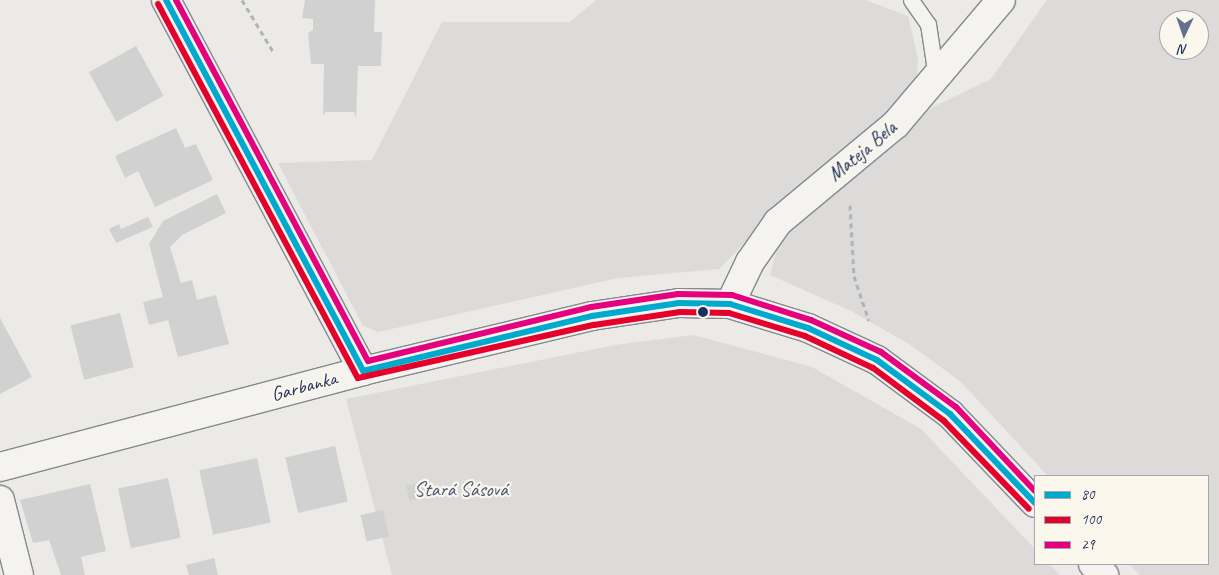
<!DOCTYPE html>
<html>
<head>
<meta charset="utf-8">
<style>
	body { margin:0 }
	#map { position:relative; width:1219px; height:575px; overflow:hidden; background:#eceae6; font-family:Caveat,sans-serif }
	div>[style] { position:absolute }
	.green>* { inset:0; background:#dcdbd9 }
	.building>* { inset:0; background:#d2d1d1; transform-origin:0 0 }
	.path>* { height:3px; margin-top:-1.5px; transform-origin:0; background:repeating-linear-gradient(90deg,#b1b3b6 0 5px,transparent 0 9px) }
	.roads { filter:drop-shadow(1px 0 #85888f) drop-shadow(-1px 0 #85888f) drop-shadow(0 1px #85888f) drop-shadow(0 -1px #85888f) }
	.service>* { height:15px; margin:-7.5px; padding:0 7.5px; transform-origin:7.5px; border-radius:7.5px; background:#f4f3ef }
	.minor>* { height:28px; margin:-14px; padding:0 14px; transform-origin:14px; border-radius:14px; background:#f4f3ef }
	.bus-1>* { height:6px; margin:-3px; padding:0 3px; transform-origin:3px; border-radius:3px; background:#00a9ce }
	.bus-2>* { height:6px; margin:-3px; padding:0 3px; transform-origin:3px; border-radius:3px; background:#e4002b }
	.bus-3>* { height:6px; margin:-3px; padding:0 3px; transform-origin:3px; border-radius:3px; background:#e5007d }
	.dots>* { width:14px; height:14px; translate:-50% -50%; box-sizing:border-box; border:2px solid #fbf7ec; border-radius:50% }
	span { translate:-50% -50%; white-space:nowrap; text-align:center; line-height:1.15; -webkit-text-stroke:4.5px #fbf7ec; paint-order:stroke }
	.street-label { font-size:20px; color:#1b2f5e }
	.park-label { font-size:20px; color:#48577a }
	.legend { position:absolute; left:1034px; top:475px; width:175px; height:90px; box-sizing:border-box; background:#fbf7ec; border:1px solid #a1a7b3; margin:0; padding:6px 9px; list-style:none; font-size:15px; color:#1b2f5e }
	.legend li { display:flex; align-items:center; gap:10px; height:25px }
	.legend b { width:25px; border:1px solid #a1a7b3 }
	.north { position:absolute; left:1159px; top:10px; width:50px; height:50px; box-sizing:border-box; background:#fbf7ec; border:1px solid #a1a7b3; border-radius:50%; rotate:183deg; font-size:14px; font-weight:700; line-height:20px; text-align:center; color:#1b2f5e }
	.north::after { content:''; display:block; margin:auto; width:18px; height:22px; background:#64708e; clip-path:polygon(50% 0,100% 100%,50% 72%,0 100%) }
</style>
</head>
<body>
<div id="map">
	<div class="green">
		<i style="clip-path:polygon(596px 0,865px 0,908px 16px,918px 58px,917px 76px,887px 114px,808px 178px,719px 269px,618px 278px,378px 332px,363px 326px,278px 163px,372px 160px,442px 22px,570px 22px)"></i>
		<i style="clip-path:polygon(evenodd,1047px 0,1219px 0,1219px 575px,1140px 575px,1129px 564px,1208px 564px,1208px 476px,1048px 476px,961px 382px,909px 344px,851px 311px,770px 275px,778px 244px,794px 223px,898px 143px,931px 108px,991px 79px,1047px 0,1169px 20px,1199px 20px,1199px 50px,1169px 50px,1169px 20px)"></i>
		<i style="clip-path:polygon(693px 335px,812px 367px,921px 429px,1035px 549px,1035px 564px,1049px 564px,1060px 575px,392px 575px,346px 399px,615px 345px)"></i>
	</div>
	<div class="building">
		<i style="clip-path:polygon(305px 0,375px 0,374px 32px,382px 32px,381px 66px,358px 66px,356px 118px,354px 112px,325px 112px,323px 116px,324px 64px,311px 64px,308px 33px,313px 30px,313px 19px,302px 18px)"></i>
		<i style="left:136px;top:46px;width:57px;height:54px;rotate:61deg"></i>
		<i style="clip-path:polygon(176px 128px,185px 148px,196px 144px,213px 180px,155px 207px,138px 171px,125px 178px,115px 156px)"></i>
		<i style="clip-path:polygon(217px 194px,226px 213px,182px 235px,170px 247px,181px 283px,192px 280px,197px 300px,216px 295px,229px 344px,178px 357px,168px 320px,149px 325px,143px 302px,163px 297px,149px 244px,163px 221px)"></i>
		<i style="clip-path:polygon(148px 217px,153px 227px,116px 243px,109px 229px,119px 224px,121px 229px)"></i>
		<i style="left:120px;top:313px;width:56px;height:51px;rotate:76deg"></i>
		<i style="clip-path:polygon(0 318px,32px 377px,0 394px)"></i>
		<i style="left:335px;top:446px;width:57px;height:51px;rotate:77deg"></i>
		<i style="left:257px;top:458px;width:66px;height:59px;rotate:78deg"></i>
		<i style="left:168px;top:478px;width:61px;height:51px;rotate:78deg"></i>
		<i style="left:426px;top:482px;width:15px;height:20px;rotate:79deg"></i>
		<i style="clip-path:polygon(90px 484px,106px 551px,81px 557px,85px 575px,61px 575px,49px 540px,33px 543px,20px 500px)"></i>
		<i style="left:383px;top:510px;width:27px;height:23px;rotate:77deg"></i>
		<i style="clip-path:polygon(214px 558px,218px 575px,189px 575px,186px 565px)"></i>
	</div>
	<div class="path">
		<i style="left:242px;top:0;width:62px;rotate:58.9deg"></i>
		<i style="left:850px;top:205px;width:71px;rotate:86.8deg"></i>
		<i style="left:854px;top:276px;width:47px;rotate:71.6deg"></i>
	</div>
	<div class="roads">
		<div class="service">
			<i style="left:911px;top:0;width:29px;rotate:55deg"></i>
			<i style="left:928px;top:24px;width:54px;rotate:81.4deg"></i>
		</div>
		<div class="minor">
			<i style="left:166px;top:0;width:420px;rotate:62deg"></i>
			<i style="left:730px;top:304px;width:47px;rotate:-64.5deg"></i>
			<i style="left:750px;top:262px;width:49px;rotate:-55deg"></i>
			<i style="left:778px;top:222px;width:153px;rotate:-39.7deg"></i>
			<i style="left:896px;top:124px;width:162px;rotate:-49.7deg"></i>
			<i style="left:0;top:467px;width:375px;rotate:-14.8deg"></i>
			<i style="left:363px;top:371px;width:236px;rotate:-13.5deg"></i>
			<i style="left:592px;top:316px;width:88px;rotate:-8.5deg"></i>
			<i style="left:679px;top:303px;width:51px;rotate:1.1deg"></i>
			<i style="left:730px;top:304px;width:82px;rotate:17.1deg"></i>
			<i style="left:808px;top:328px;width:76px;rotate:24.9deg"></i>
			<i style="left:877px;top:360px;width:91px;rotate:36.5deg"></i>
			<i style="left:950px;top:414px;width:123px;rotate:46.3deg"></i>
			<i style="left:0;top:500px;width:77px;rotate:75.8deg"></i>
			<i style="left:1093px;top:564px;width:16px;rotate:45deg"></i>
		</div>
	</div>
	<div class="bus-1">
		<i style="left:166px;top:0;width:420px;rotate:62deg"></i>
		<i style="left:363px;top:371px;width:236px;rotate:-13.5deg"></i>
		<i style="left:592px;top:316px;width:88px;rotate:-8.5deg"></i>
		<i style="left:679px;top:303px;width:51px;rotate:1.1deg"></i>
		<i style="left:730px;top:304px;width:82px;rotate:17.1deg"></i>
		<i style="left:808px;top:328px;width:76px;rotate:24.9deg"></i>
		<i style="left:877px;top:360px;width:91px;rotate:36.5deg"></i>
		<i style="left:950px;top:414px;width:123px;rotate:46.3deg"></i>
	</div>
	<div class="bus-2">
		<i style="left:158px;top:4px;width:424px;rotate:61.9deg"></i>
		<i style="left:358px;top:378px;width:242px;rotate:-12.7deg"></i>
		<i style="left:594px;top:325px;width:87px;rotate:-8.6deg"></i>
		<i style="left:680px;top:312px;width:49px;rotate:1.2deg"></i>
		<i style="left:729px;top:313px;width:79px;rotate:16.8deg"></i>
		<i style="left:805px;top:336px;width:75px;rotate:25.2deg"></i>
		<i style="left:873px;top:368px;width:89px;rotate:36.7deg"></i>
		<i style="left:944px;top:421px;width:122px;rotate:46deg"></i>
	</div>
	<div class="bus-3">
		<i style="left:176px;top:0;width:409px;rotate:62deg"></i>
		<i style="left:368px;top:361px;width:229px;rotate:-13.6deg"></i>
		<i style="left:591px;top:307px;width:88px;rotate:-8.5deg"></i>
		<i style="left:678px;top:294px;width:54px;rotate:1.1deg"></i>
		<i style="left:732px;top:295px;width:83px;rotate:17.6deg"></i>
		<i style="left:811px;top:320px;width:77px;rotate:24.6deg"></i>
		<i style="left:881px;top:352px;width:93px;rotate:36.3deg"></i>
		<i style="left:956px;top:407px;width:115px;rotate:46.8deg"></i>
	</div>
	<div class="dots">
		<i style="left:703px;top:312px;background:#1b2f5e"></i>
	</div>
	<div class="street-label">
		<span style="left:862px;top:151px;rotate:-40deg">Mateja Bela</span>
		<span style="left:304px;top:386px;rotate:-15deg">Garbanka</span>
	</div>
	<div class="park-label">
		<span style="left:461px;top:489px">Stará Sásová</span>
	</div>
	<ul class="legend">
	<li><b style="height:6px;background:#00a9ce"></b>80</li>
	<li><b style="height:6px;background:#e4002b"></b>100</li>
	<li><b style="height:6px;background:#e5007d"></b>29</li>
	</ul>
	<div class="north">N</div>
</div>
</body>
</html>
